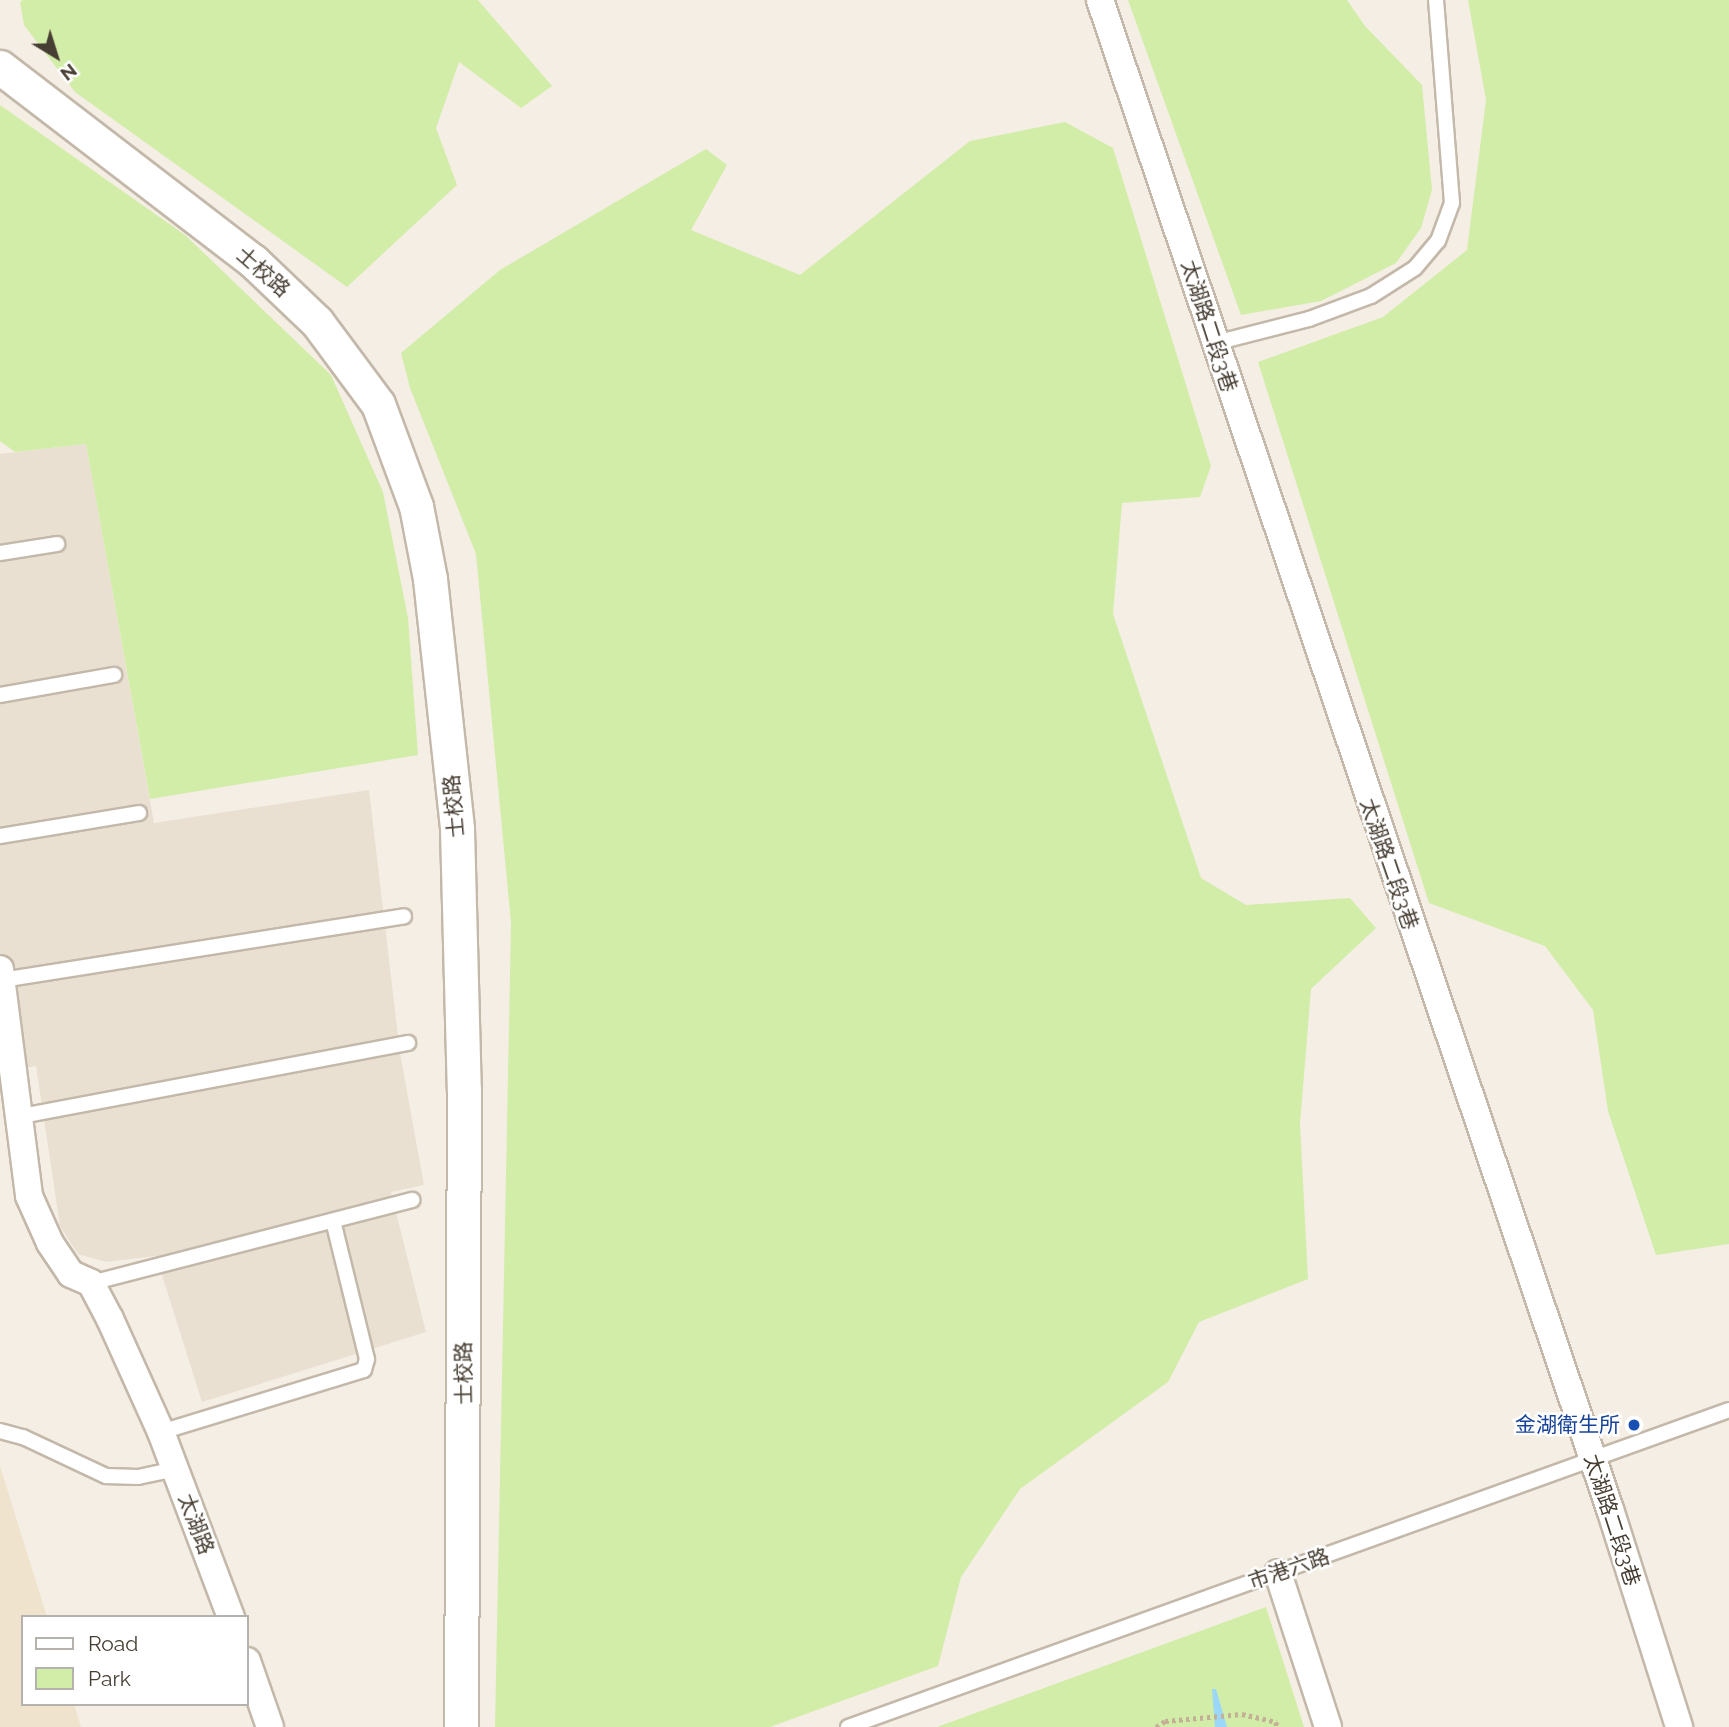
<!DOCTYPE html>
<html>
<head>
<meta charset="utf-8">
<style>
	body { margin:0 }
	#map { position:relative; width:1729px; height:1727px; overflow:hidden; background:#f4eee4; font-family:Raleway,"Noto Sans TC",sans-serif }
	div>[style] { position:absolute }
	.residential>* { inset:0; background:#e9e0d2 }
	.education>* { inset:0; background:#efe3cd }
	.green>* { inset:0; background:#d2eda8 }
	.water>* { inset:0; background:#9ad7f8 }
	.path>* { height:4.5px; margin-top:-2.25px; transform-origin:0; background:repeating-linear-gradient(90deg,#c4b096 0 3.5px,transparent 0 7px) }
	.roads { filter:drop-shadow(2px 0 #c3b8a9) drop-shadow(-2px 0 #c3b8a9) drop-shadow(0 2px #c3b8a9) drop-shadow(0 -2px #c3b8a9) }
	.service>* { height:14px; margin:-7px; padding:0 7px; transform-origin:7px; border-radius:7px; background:#fff }
	.minor>* { height:26px; margin:-13px; padding:0 13px; transform-origin:13px; border-radius:13px; background:#fff }
	.tertiary>* { height:33px; margin:-16.5px; padding:0 16.5px; transform-origin:16.5px; border-radius:16.5px; background:#fff }
	.dots>* { width:19px; height:19px; translate:-50% -50%; box-sizing:border-box; border:4px solid #fff; border-radius:50% }
	span { translate:-50% -50%; white-space:nowrap; text-align:center; line-height:1.15; -webkit-text-stroke:5px #fff; paint-order:stroke }
	.street-label { font-size:21px; color:#473e33 }
	.transit-label { font-size:21px; color:#164399 }
	.right { translate:-100% -50%; text-align:right }
	.legend { position:absolute; left:21px; top:1615px; width:228px; height:91px; box-sizing:border-box; background:#fff; border:2px solid #b5b2ad; margin:0; padding:9px 12px; list-style:none; font-size:21px; color:#473e33 }
	.legend li { display:flex; align-items:center; gap:14px; height:35px }
	.legend b { width:35px; border:2px solid #b5b2ad }
	.north { position:absolute; left:21px; top:21px; width:70px; height:70px; -webkit-text-stroke:5px #fff; paint-order:stroke; rotate:142deg; font-size:19px; font-weight:700; line-height:28px; text-align:center; color:#473e33 }
	.north::after { content:''; display:block; margin:auto; width:24px; height:32px; background:#473e33; clip-path:polygon(50% 0,100% 100%,50% 72%,0 100%) }
</style>
</head>
<body>
<div id="map">
	<div class="residential">
		<i style="clip-path:polygon(86px 444px,154px 823px,369px 790px,400px 1053px,424px 1185px,391px 1192px,426px 1332px,202px 1402px,156px 1256px,106px 1262px,78px 1254px,60px 1226px,36px 1066px,0 1072px,0 454px)"></i>
	</div>
	<div class="education">
		<i style="clip-path:polygon(0 1466px,47px 1617px,23px 1617px,23px 1704px,74px 1704px,81px 1727px,0 1727px)"></i>
	</div>
	<div class="green">
		<i style="clip-path:polygon(23px 0,478px 0,552px 86px,521px 108px,459px 62px,436px 128px,457px 185px,347px 287px,75px 92px,24px 25px,20px 2px)"></i>
		<i style="clip-path:polygon(1128px 0,1347px 0,1365px 26px,1422px 85px,1432px 190px,1421px 228px,1396px 263px,1321px 301px,1241px 315px)"></i>
		<i style="clip-path:polygon(1468px 0,1729px 0,1729px 1244px,1656px 1255px,1608px 1111px,1593px 1010px,1545px 946px,1429px 903px,1258px 362px,1383px 317px,1467px 250px,1486px 100px)"></i>
		<i style="clip-path:polygon(0 105px,185px 235px,331px 375px,383px 492px,408px 618px,418px 755px,150px 799px,86px 444px,15px 452px,0 441px)"></i>
		<i style="clip-path:polygon(1065px 122px,1113px 148px,1211px 466px,1200px 497px,1122px 503px,1113px 614px,1201px 878px,1246px 905px,1350px 898px,1376px 928px,1311px 989px,1300px 1124px,1308px 1279px,1199px 1322px,1168px 1382px,1020px 1489px,961px 1577px,938px 1666px,770px 1727px,495px 1727px,511px 923px,476px 554px,410px 388px,401px 353px,500px 270px,706px 149px,727px 165px,691px 230px,800px 275px,970px 141px)"></i>
		<i style="clip-path:polygon(1266px 1607px,1304px 1727px,937px 1727px)"></i>
	</div>
	<div class="water">
		<i style="clip-path:polygon(1212px 1689px,1216px 1689px,1227px 1727px,1215px 1727px)"></i>
	</div>
	<div class="path">
		<i style="left:1156px;top:1727px;width:11px;rotate:-34deg"></i>
		<i style="left:1165px;top:1721px;width:77px;rotate:-5.2deg"></i>
		<i style="left:1242px;top:1714px;width:35px;rotate:13deg"></i>
		<i style="left:1276px;top:1722px;width:5px;rotate:79deg"></i>
	</div>
	<div class="roads">
		<div class="service">
			<i style="left:1215px;top:343px;width:97px;rotate:-14.3deg"></i>
			<i style="left:1309px;top:319px;width:66px;rotate:-20.4deg"></i>
			<i style="left:1371px;top:296px;width:52px;rotate:-32.5deg"></i>
			<i style="left:1415px;top:268px;width:35px;rotate:-50deg"></i>
			<i style="left:1438px;top:241px;width:40px;rotate:-69.8deg"></i>
			<i style="left:1452px;top:203px;width:204px;rotate:-94.5deg"></i>
			<i style="left:0;top:553px;width:58px;rotate:-9deg"></i>
			<i style="left:0;top:695px;width:116px;rotate:-10deg"></i>
			<i style="left:0;top:836px;width:141px;rotate:-9.4deg"></i>
			<i style="left:2px;top:980px;width:407px;rotate:-9deg"></i>
			<i style="left:21px;top:1116px;width:394px;rotate:-10.7deg"></i>
			<i style="left:91px;top:1283px;width:332px;rotate:-14.5deg"></i>
			<i style="left:0;top:1431px;width:24px;rotate:15deg"></i>
			<i style="left:23px;top:1437px;width:92px;rotate:25.2deg"></i>
			<i style="left:106px;top:1476px;width:32px;rotate:2deg"></i>
			<i style="left:138px;top:1477px;width:38px;rotate:-12deg"></i>
			<i style="left:161px;top:1432px;width:212px;rotate:-17deg"></i>
			<i style="left:364px;top:1370px;width:11px;rotate:-75deg"></i>
			<i style="left:367px;top:1359px;width:142px;rotate:-103.8deg"></i>
			<i style="left:848px;top:1727px;width:936px;rotate:-19.79deg"></i>
		</div>
		<div class="minor">
			<i style="left:1100px;top:0;width:1593px;rotate:71.33deg"></i>
			<i style="left:1610px;top:1509px;width:229px;rotate:72.4deg"></i>
			<i style="left:0;top:969px;width:229px;rotate:82.7deg"></i>
			<i style="left:29px;top:1196px;width:51px;rotate:65.9deg"></i>
			<i style="left:50px;top:1243px;width:37px;rotate:56deg"></i>
			<i style="left:71px;top:1274px;width:22px;rotate:24deg"></i>
			<i style="left:91px;top:1283px;width:41px;rotate:62.2deg"></i>
			<i style="left:110px;top:1319px;width:124px;rotate:65.7deg"></i>
			<i style="left:161px;top:1432px;width:198px;rotate:69.3deg"></i>
			<i style="left:1278px;top:1573px;width:162px;rotate:72deg"></i>
			<i style="left:247px;top:1661px;width:70px;rotate:70.8deg"></i>
		</div>
		<div class="tertiary">
			<i style="left:0;top:67px;width:319px;rotate:37.5deg"></i>
			<i style="left:253px;top:261px;width:88px;rotate:43.6deg"></i>
			<i style="left:317px;top:322px;width:102px;rotate:53.4deg"></i>
			<i style="left:378px;top:404px;width:109px;rotate:69.6deg"></i>
			<i style="left:416px;top:506px;width:74px;rotate:79.1deg"></i>
			<i style="left:430px;top:579px;width:251px;rotate:83.8deg"></i>
			<i style="left:457px;top:829px;width:261px;rotate:88.5deg"></i>
			<i style="left:464px;top:1090px;width:637px;rotate:90.27deg"></i>
		</div>
	</div>
	<div class="dots">
		<i style="left:1634px;top:1425px;background:#1a4fb4"></i>
	</div>
	<div class="street-label">
		<span style="left:263px;top:272px;rotate:41deg">士校路</span>
		<span style="left:1209px;top:326px;rotate:72deg">太湖路二段3巷</span>
		<span style="left:454px;top:806px;rotate:-95deg">士校路</span>
		<span style="left:1389px;top:864px;rotate:71deg">太湖路二段3巷</span>
		<span style="left:464px;top:1373px;rotate:-91deg">士校路</span>
		<span style="left:1612px;top:1520px;rotate:72deg">太湖路二段3巷</span>
		<span style="left:196px;top:1524px;rotate:69deg">太湖路</span>
		<span style="left:1289px;top:1569px;rotate:-19deg">市港六路</span>
	</div>
	<div class="transit-label">
		<span class="right" style="left:1620px;top:1425px">金湖衛生所</span>
	</div>
	<ul class="legend">
	<li><b style="height:9px;background:#fff"></b>Road</li>
	<li><b style="height:19px;background:#d2eda8"></b>Park</li>
	</ul>
	<div class="north">N</div>
</div>
</body>
</html>
